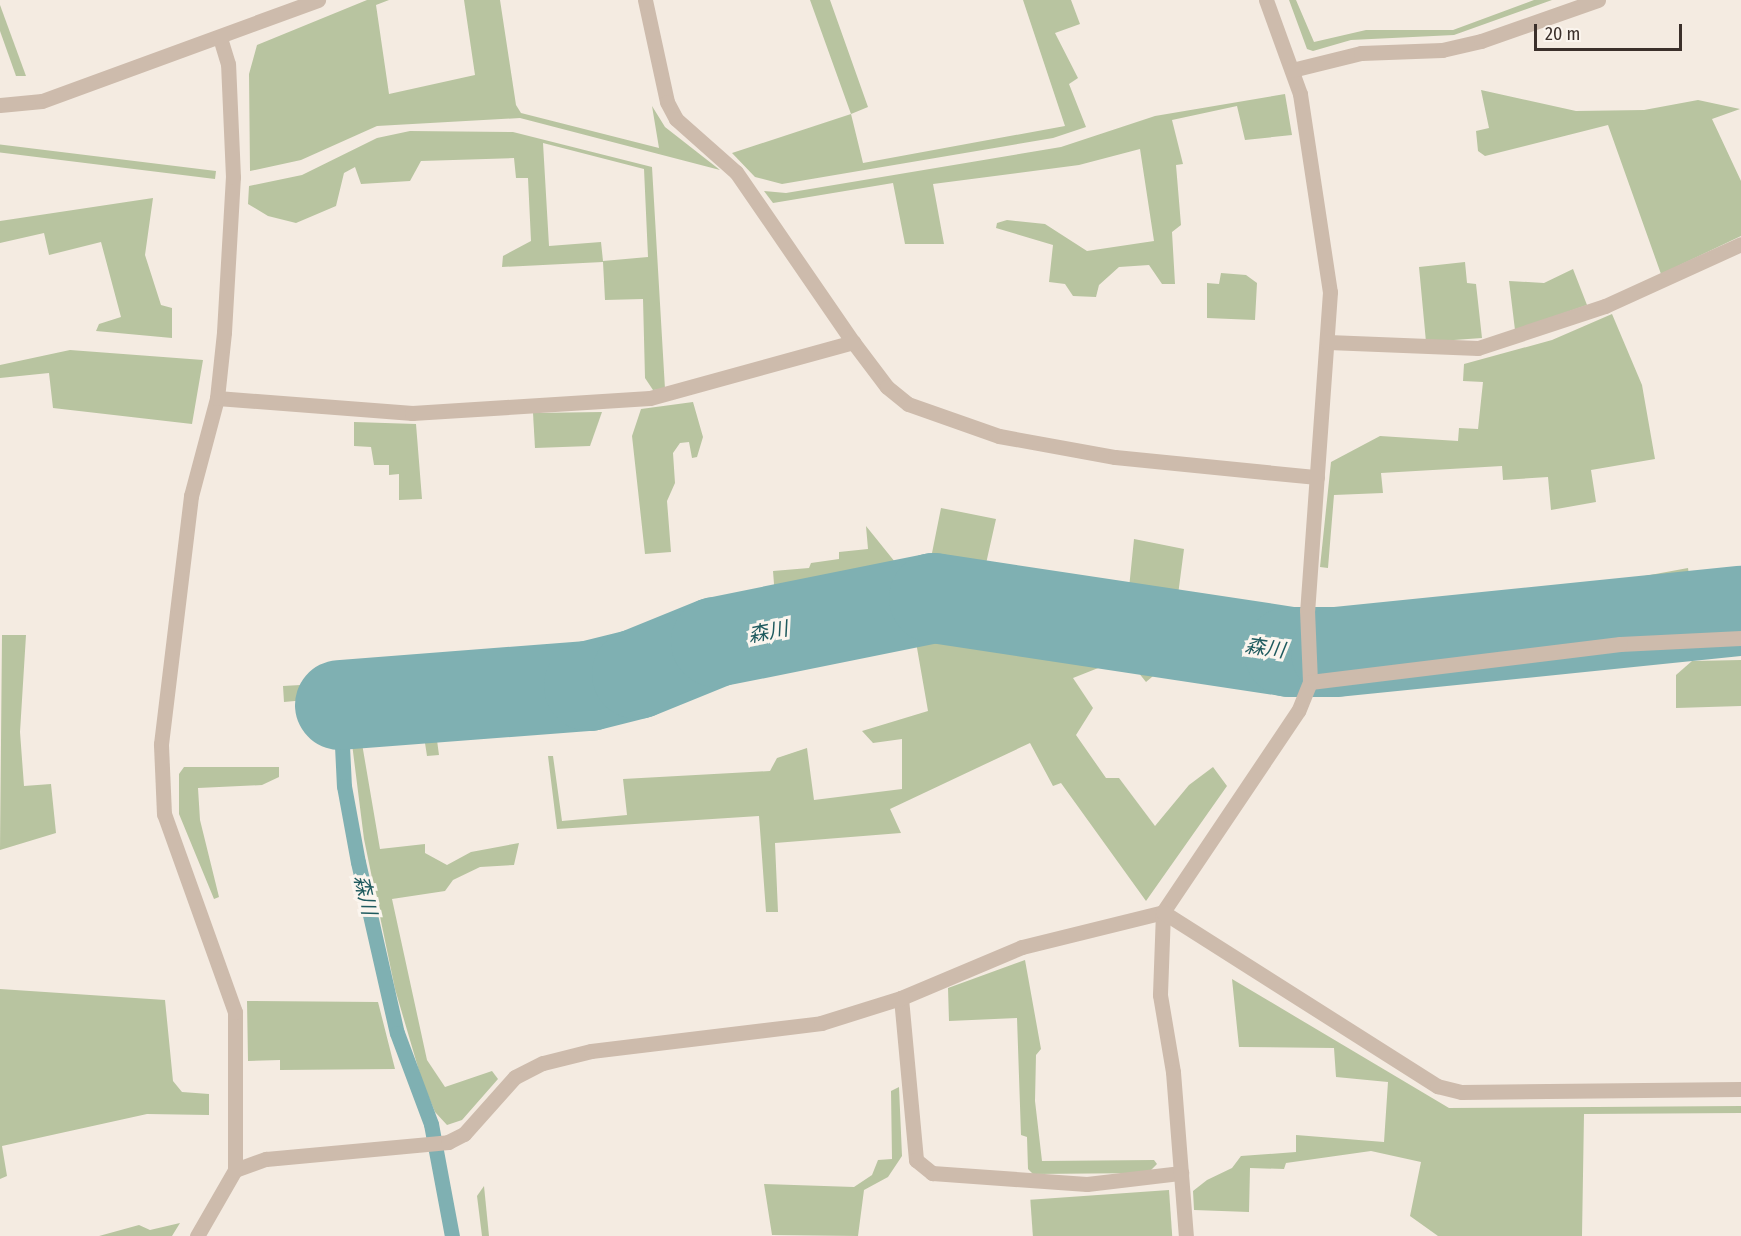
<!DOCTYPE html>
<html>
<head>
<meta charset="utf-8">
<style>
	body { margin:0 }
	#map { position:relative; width:1741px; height:1236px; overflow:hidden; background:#f4ebe1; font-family:"Fira Sans Condensed","Noto Sans JP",sans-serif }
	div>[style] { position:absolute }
	.green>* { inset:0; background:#b8c4a0; transform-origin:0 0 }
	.stream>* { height:15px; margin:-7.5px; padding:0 7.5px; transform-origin:7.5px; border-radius:7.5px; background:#7fb0b2 }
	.river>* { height:90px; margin:-45px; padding:0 45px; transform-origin:45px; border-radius:45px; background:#7fb0b2 }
	.service>* { height:15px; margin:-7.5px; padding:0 7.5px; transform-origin:7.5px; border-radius:7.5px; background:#cdbbac }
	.minor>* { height:15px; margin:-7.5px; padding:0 7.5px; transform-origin:7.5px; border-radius:7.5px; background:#cdbbac }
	span { translate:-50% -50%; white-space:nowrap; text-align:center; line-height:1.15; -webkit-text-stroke:6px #fbf5ee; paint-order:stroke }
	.water-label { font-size:20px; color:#1f5a5e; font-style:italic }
	.scale { position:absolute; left:1534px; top:24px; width:148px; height:27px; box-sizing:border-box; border:3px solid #3b302b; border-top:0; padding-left:8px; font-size:18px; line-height:21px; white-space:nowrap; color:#3b302b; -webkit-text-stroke:4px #fbf5ee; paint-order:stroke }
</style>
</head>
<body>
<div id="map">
	<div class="green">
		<i style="clip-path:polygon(367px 0,389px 0,376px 5px,389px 94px,475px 75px,464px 0,500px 0,516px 105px,521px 113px,659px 148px,652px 106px,665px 127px,720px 170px,520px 118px,377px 126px,301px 160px,250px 171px,249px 74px,257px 45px)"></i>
		<i style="clip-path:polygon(810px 0,830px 0,868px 107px,851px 114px,863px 163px,1065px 126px,1023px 0,1071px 0,1080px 24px,1055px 33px,1078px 78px,1069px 84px,1086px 127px,1053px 138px,782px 184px,755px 177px,732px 153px,851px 114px)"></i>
		<i style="clip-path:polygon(1289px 0,1296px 0,1314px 42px,1366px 30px,1453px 30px,1534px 0,1552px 0,1454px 35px,1351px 40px,1313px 51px,1307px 49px)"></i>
		<i style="clip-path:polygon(0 5px,26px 76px,16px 76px,0 31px)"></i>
		<i style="clip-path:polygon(1481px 90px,1576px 111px,1644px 110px,1698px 100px,1740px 109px,1712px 119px,1741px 181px,1741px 236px,1661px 274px,1608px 125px,1485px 156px,1478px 151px,1476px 131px,1489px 128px)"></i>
		<i style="clip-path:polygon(1285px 94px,1292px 135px,1245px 140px,1237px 106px,1172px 120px,1183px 164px,1176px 165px,1181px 225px,1172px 232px,1175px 284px,1162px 284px,1149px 265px,1119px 267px,1099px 285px,1096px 297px,1073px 296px,1065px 284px,1049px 282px,1053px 245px,996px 228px,997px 223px,1007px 220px,1045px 224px,1087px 251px,1154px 241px,1140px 149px,1079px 165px,933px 184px,944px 244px,905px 244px,893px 183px,773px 203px,764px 191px,786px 193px,1061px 147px,1155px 116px)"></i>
		<i style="clip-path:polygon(evenodd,410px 131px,513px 132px,652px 167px,665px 389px,653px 390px,645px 378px,643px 299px,605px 300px,603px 262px,502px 267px,503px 256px,531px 241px,528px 178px,516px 178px,514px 158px,421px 161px,410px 181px,361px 184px,355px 167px,344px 173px,336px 206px,296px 223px,268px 216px,248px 204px,249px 186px,302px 175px,377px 138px,410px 131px,543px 143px,644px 169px,648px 257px,603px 261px,601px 242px,549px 246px,543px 143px)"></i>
		<i style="left:216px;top:171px;width:8px;height:218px;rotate:97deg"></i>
		<i style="clip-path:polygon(153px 198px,145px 255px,161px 305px,172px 308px,172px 338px,96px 331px,99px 324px,121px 317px,101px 242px,49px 255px,44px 233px,0 243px,0 221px)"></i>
		<i style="clip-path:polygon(1465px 262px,1467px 283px,1476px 284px,1482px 338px,1426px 342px,1419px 267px)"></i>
		<i style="clip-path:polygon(1573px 269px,1587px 305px,1515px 330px,1509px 281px,1544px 283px)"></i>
		<i style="clip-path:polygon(1221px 273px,1246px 275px,1257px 283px,1255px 320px,1207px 318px,1207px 283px,1219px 284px)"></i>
		<i style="clip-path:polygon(1612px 314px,1642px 385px,1655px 459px,1591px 470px,1596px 502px,1551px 510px,1548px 477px,1503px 480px,1502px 466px,1381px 473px,1383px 493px,1334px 495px,1328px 568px,1320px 567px,1331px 462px,1380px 436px,1458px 441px,1459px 428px,1478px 429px,1483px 382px,1463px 381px,1464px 364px,1552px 340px)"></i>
		<i style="clip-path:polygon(70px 350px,203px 360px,192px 424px,53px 408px,49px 373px,0 378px,0 365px)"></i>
		<i style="clip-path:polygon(693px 402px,703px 437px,697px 457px,692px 458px,689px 442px,680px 443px,673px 453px,675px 483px,667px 501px,671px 552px,645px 554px,632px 436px,641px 409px)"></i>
		<i style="clip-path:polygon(602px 412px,590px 446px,535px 448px,533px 413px)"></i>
		<i style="clip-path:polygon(354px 422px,416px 424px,422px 499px,399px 500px,399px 474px,389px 475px,389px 465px,374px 465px,371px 447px,354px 446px)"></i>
		<i style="clip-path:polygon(941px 508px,996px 519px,981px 586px,1094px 608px,1128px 598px,1134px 539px,1184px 549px,1178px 595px,1214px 606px,1210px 634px,1119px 620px,1122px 611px,1115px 606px,1103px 617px,926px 583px)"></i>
		<i style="clip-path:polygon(866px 526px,920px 593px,768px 626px,758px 623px,756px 614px,776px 610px,773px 571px,809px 568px,811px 563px,839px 559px,839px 552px,868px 549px)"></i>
		<i style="clip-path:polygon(1688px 568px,1690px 582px,1712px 581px,1713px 600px,1609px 612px,1612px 582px)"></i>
		<i style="clip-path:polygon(927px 609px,1173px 647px,1172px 660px,1146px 682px,1126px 657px,1073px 678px,1093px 708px,1076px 735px,1106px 778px,1119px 778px,1155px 826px,1189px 785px,1213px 767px,1227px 786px,1146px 901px,1061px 783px,1053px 786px,1030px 743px,890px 809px,901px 833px,775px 843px,778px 912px,766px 912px,759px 816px,557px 829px,548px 756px,553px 756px,562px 821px,627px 815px,623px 779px,770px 771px,777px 758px,807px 748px,814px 800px,902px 789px,902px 739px,873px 743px,862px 731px,928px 711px,913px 625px,766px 653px,695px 672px,602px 708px,513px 721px,511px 712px,434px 718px,439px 755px,427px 756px,421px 717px,359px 726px,380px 849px,425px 844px,425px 853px,447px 865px,471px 852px,519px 843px,514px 865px,480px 867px,453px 880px,445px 891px,392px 899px,427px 1060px,445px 1087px,492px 1071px,498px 1079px,462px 1120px,447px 1125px,435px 1112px,422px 1081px,395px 989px,364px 839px,348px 712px,589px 695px,639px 682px,716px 650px)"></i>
		<i style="clip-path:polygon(2px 635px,26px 635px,20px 732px,24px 786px,51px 784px,56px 833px,0 850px)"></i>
		<i style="clip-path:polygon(685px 636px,686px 645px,635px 668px,598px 677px)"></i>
		<i style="clip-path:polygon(1741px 660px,1741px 706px,1676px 708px,1676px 675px,1692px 661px)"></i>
		<i style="clip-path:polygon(520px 663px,524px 685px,389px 692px,386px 680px)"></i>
		<i style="clip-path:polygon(370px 681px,371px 694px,284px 702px,283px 686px)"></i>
		<i style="clip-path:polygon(184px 767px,279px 767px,279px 777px,262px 785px,198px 788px,200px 820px,219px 897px,214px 899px,179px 814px,179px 774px)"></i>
		<i style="clip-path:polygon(1025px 960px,1041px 1049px,1036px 1055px,1035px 1101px,1042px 1161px,1154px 1160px,1157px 1164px,1148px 1173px,1033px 1174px,1028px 1169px,1027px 1137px,1021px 1135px,1017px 1018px,949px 1021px,948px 988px)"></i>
		<i style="clip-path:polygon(1232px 979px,1449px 1108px,1741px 1106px,1741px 1113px,1584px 1114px,1582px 1236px,1438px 1236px,1410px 1216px,1421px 1162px,1371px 1151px,1286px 1163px,1284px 1169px,1250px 1168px,1249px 1212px,1194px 1210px,1193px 1191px,1207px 1180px,1232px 1168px,1241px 1156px,1296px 1152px,1296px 1135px,1384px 1142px,1388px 1082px,1336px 1077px,1334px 1048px,1239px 1047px)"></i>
		<i style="clip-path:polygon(0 989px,165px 1000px,173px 1081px,182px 1092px,209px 1094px,209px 1115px,147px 1114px,2px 1146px,7px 1176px,0 1179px)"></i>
		<i style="clip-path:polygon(247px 1001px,378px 1002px,395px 1069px,280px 1070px,280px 1060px,248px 1061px)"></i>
		<i style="clip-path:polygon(899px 1087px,902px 1156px,888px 1177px,864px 1190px,858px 1236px,772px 1235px,764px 1184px,854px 1187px,872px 1175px,878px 1160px,892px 1159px,891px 1091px)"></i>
		<i style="clip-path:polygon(484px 1186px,489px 1236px,482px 1236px,477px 1196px)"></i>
		<i style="left:1169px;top:1190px;width:46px;height:139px;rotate:86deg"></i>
		<i style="clip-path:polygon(180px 1223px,172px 1236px,99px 1236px,139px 1225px,150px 1230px)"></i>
	</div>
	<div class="stream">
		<i style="left:340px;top:705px;width:81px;rotate:87.2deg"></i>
		<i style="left:344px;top:786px;width:77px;rotate:79.6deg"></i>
		<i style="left:358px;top:862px;width:175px;rotate:77.2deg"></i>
		<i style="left:397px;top:1033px;width:97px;rotate:69.5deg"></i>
		<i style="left:431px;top:1124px;width:114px;rotate:79.4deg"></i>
	</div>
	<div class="river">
		<i style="left:340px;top:705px;width:250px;rotate:-4.4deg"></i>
		<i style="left:589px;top:686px;width:49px;rotate:-14deg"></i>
		<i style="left:637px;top:674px;width:85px;rotate:-22.1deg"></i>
		<i style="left:716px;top:642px;width:222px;rotate:-11.4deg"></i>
		<i style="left:934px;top:598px;width:359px;rotate:8.6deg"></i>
		<i style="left:1289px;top:652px;width:47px"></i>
		<i style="left:1336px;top:652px;width:407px;rotate:-5.8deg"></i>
	</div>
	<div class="service">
		<i style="left:645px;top:0;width:104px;rotate:77.8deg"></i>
		<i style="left:667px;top:102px;width:19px;rotate:62deg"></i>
		<i style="left:676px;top:119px;width:80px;rotate:41.5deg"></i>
		<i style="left:736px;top:172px;width:206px;rotate:55.5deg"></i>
		<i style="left:853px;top:342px;width:56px;rotate:52.9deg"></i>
		<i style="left:887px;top:387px;width:27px;rotate:39deg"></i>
		<i style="left:908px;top:404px;width:96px;rotate:19.4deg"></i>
		<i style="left:999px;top:436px;width:118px;rotate:10.3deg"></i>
		<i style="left:1115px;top:457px;width:203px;rotate:5.7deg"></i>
		<i style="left:1266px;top:0;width:100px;rotate:70.1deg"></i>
		<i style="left:1300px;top:94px;width:200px;rotate:81.4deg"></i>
		<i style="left:1330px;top:292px;width:319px;rotate:94.1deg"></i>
		<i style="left:1307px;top:610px;width:72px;rotate:87.6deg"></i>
		<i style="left:1292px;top:70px;width:71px;rotate:-13.8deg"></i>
		<i style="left:1361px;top:53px;width:81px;rotate:-2.1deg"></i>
		<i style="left:1442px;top:50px;width:40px;rotate:-13deg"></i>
		<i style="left:1481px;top:41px;width:124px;rotate:-19.3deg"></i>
		<i style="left:1328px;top:342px;width:150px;rotate:2.3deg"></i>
		<i style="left:1478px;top:348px;width:134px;rotate:-18.3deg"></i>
		<i style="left:1605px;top:306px;width:149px;rotate:-24.5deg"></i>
		<i style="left:217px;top:398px;width:196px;rotate:4.4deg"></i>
		<i style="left:412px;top:413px;width:238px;rotate:-3.6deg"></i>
		<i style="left:650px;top:398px;width:211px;rotate:-15.4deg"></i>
		<i style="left:901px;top:998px;width:163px;rotate:84.7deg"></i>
		<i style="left:916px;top:1160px;width:21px;rotate:39deg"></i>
		<i style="left:932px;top:1173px;width:155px;rotate:4.1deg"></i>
		<i style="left:1087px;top:1184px;width:95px;rotate:-6.7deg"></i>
		<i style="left:235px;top:1170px;width:33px;rotate:-20deg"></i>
		<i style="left:266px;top:1159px;width:183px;rotate:-5.3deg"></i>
		<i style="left:448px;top:1142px;width:18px;rotate:-27deg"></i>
		<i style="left:464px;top:1134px;width:76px;rotate:-48.2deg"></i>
		<i style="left:515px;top:1077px;width:31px;rotate:-27deg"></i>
		<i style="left:543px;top:1063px;width:49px;rotate:-14deg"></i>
		<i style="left:591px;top:1051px;width:232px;rotate:-6.9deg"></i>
		<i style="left:821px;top:1023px;width:84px;rotate:-17.4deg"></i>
		<i style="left:901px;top:998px;width:131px;rotate:-22.9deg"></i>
		<i style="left:1022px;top:947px;width:145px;rotate:-13.9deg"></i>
		<i style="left:1163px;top:912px;width:83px;rotate:92.1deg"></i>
		<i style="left:1160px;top:995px;width:78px;rotate:80.4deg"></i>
		<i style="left:1173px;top:1072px;width:165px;rotate:85.5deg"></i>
		<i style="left:197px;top:1236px;width:76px;rotate:-60.1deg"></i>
		<i style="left:235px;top:1170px;width:158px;rotate:-90deg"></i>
		<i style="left:235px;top:1012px;width:210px;rotate:-109.7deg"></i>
		<i style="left:164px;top:814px;width:70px;rotate:-92.5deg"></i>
		<i style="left:161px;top:744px;width:250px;rotate:-83.1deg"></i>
		<i style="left:191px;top:496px;width:101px;rotate:-75.1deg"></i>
		<i style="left:217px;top:398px;width:66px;rotate:-83.9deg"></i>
		<i style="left:224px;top:332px;width:155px;rotate:-86.7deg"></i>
		<i style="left:233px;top:177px;width:113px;rotate:-92.5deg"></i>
		<i style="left:228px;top:64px;width:27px;rotate:-107deg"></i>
	</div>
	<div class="minor">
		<i style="left:0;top:105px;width:42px;rotate:-5.4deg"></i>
		<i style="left:42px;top:101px;width:294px;rotate:-20.1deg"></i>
		<i style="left:1741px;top:638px;width:121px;rotate:177.2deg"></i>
		<i style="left:1620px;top:644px;width:312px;rotate:173deg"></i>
		<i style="left:1310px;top:682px;width:31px;rotate:112deg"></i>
		<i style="left:1298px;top:711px;width:242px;rotate:123.9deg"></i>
		<i style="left:1163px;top:912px;width:325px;rotate:32.4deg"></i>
		<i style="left:1437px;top:1086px;width:25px;rotate:14deg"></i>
		<i style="left:1461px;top:1092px;width:280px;rotate:-0.6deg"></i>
	</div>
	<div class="water-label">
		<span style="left:768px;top:632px;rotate:-11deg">森川</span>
		<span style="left:1265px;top:648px;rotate:8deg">森川</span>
		<span style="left:365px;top:895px;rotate:77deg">森川</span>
	</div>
	<div class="scale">20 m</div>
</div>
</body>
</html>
